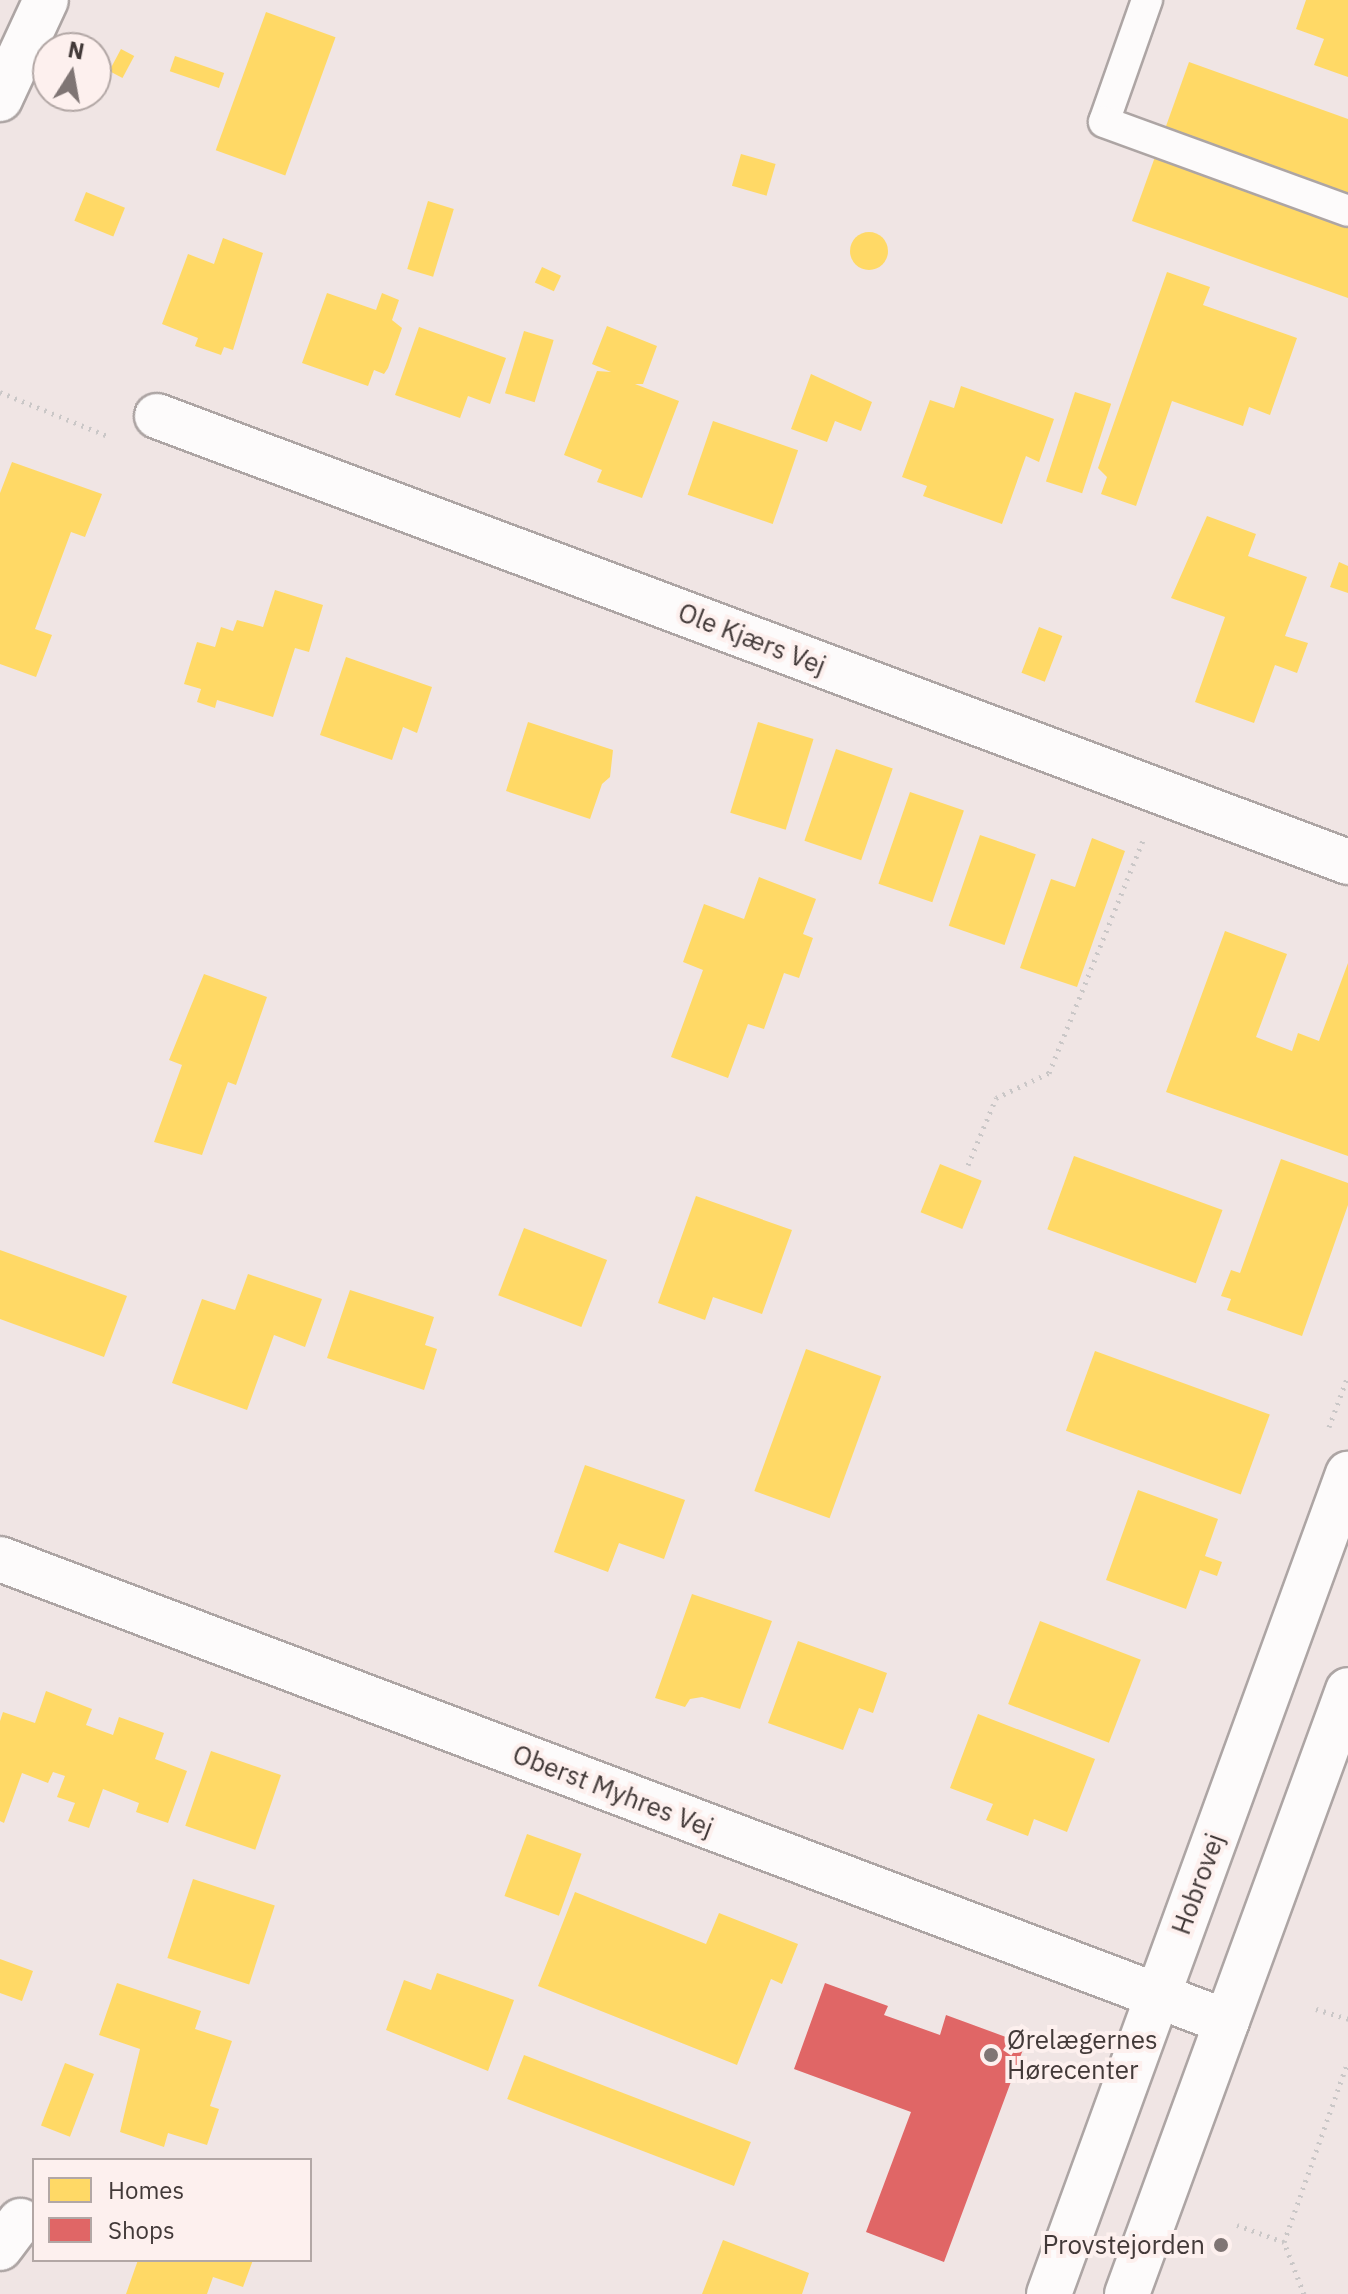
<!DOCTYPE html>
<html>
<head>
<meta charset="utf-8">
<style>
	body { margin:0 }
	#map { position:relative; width:1348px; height:2294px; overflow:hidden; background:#f0e5e4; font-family:"IBM Plex Sans",sans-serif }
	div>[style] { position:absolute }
	.homes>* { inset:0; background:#ffd966; transform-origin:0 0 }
	.round { border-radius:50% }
	.shops>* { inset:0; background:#e06666 }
	.path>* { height:5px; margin-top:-2.5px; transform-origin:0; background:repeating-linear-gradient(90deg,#cac7c7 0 2px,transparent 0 8px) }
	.roads { filter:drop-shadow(2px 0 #ada5a4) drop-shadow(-2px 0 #ada5a4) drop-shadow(0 2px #ada5a4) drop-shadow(0 -2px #ada5a4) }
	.service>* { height:30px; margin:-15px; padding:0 15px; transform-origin:15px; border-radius:15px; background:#fdfbfb }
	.minor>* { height:44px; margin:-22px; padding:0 22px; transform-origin:22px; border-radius:22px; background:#fdfbfb }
	.tertiary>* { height:44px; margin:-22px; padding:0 22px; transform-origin:22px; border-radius:22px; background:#fdfbfb }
	.secondary>* { height:44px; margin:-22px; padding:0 22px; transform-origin:22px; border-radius:22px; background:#fdfbfb }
	.dots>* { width:22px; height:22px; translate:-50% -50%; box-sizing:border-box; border:4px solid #fdf0ee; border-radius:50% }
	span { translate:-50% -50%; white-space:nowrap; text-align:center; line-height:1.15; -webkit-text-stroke:8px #fdf0ee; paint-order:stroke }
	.street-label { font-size:26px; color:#423938 }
	.poi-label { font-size:26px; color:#423938 }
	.left { translate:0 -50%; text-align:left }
	.right { translate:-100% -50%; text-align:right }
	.legend { position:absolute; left:32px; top:2158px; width:280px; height:104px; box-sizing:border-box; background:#fdf0ee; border:2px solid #b2a7a5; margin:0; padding:10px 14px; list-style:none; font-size:24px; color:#423938 }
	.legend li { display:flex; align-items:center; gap:16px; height:40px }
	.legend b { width:40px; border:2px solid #b2a7a5 }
	.north { position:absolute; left:32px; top:32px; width:80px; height:80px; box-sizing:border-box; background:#fdf0ee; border:2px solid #b2a7a5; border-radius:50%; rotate:11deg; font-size:22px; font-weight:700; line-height:32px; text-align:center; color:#423938 }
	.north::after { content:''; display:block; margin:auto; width:28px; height:36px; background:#7f7574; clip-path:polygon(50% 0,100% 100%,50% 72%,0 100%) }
</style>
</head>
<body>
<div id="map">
	<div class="homes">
		<i style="clip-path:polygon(1306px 0,1348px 0,1348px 77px,1314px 65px,1324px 39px,1296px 29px)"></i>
		<i style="left:266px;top:12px;width:74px;height:147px;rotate:20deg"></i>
		<i style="left:121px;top:49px;width:15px;height:25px;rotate:28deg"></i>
		<i style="left:175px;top:56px;width:52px;height:16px;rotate:19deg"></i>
		<i style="clip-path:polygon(1189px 62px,1348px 119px,1348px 298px,1132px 221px)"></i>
		<i style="left:741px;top:154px;width:36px;height:33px;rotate:16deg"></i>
		<i style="left:86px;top:192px;width:42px;height:31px;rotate:22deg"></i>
		<i style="left:428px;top:201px;width:27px;height:71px;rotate:17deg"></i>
		<i class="round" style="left:850px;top:232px;width:38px;height:38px"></i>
		<i style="clip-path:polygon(223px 238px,263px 253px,233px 350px,224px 347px,221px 355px,195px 346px,198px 338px,162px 324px,188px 254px,214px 264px)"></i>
		<i style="left:542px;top:267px;width:21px;height:17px;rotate:25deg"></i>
		<i style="clip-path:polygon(1167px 272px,1210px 287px,1203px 305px,1297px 338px,1270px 415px,1249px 407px,1243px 426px,1172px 401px,1136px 506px,1101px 494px,1107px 477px,1098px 468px)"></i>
		<i style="clip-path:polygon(327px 293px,376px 310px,382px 293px,399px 300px,392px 320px,402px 328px,388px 368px,384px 374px,374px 370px,368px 386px,302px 363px)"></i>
		<i style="clip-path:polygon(607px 326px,657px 346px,643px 384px,635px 384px,679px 401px,642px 498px,597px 482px,602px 470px,564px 455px,597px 371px,611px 372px,592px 364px)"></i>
		<i style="clip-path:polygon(419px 327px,506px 358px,490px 404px,468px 396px,460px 418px,395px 395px)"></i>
		<i style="left:524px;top:331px;width:31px;height:65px;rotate:17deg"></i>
		<i style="clip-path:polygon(811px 374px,872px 402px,861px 431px,835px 421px,827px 442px,791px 429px)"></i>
		<i style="clip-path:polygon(961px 386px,1054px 419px,1039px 462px,1026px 456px,1002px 524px,923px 496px,927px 486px,902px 477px,930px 400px,954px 408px)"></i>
		<i style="left:1075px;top:392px;width:38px;height:94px;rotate:18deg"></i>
		<i style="left:713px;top:421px;width:90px;height:78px;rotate:19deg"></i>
		<i style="clip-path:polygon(12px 462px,102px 494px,85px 537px,71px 532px,35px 629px,52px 635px,36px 677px,0 664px,0 493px)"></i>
		<i style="clip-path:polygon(1207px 516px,1256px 534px,1248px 556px,1307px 577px,1285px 636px,1308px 643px,1297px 673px,1275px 665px,1254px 723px,1195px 702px,1225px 617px,1171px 598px)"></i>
		<i style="clip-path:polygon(1339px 562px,1348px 566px,1348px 593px,1330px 587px)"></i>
		<i style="clip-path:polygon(275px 590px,323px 605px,309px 652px,295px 648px,273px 717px,217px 700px,215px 708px,197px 702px,201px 689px,184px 684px,197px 642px,215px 647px,221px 627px,233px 631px,237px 620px,263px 627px)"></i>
		<i style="left:1039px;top:627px;width:25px;height:49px;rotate:21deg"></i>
		<i style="clip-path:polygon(346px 657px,432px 687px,417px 733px,403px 727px,392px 760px,320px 735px)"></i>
		<i style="clip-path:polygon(528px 722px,613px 750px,610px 777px,602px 784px,590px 819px,506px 791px)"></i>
		<i style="left:758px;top:722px;width:58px;height:95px;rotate:17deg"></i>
		<i style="left:836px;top:749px;width:60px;height:97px;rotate:19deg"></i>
		<i style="left:910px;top:792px;width:57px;height:97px;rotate:19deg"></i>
		<i style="left:980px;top:835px;width:59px;height:96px;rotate:19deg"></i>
		<i style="clip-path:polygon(1092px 838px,1125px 851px,1077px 987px,1020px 968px,1051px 879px,1075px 887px)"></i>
		<i style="clip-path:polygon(759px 877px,816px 899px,803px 934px,813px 938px,799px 978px,784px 973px,764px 1029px,748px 1024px,728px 1078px,671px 1057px,703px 970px,683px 962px,704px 904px,744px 919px)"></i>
		<i style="clip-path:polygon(1225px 931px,1287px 954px,1256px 1037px,1292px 1051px,1298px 1033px,1319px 1041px,1348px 963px,1348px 1156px,1166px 1092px)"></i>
		<i style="clip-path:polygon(204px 974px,267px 997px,236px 1085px,228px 1082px,202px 1155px,154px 1142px,182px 1065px,169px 1060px)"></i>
		<i style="left:1074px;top:1156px;width:158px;height:78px;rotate:20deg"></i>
		<i style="clip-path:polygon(1281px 1159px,1348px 1183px,1348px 1205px,1302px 1336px,1227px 1310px,1231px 1299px,1221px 1296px,1231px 1270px,1240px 1273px)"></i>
		<i style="left:940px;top:1164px;width:45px;height:52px;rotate:22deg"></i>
		<i style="clip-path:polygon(696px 1196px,792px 1230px,762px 1314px,713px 1297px,705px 1320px,658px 1303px)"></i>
		<i style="left:524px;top:1228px;width:89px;height:72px;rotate:21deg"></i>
		<i style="clip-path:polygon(0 1250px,127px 1296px,104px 1357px,0 1319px)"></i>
		<i style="clip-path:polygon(248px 1274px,322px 1299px,305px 1347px,274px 1335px,247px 1410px,172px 1383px,202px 1299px,235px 1310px)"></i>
		<i style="clip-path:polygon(350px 1290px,434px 1317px,425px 1345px,437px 1349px,424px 1390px,327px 1358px)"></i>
		<i style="left:806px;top:1349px;width:80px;height:151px;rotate:20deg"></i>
		<i style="left:1095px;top:1351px;width:186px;height:85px;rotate:20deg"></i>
		<i style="clip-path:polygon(585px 1465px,685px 1500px,664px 1559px,619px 1543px,608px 1572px,554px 1552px)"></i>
		<i style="clip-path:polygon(1138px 1490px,1218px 1519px,1205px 1556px,1222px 1562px,1217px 1576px,1200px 1570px,1186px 1609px,1106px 1580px)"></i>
		<i style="clip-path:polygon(692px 1594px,772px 1621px,740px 1709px,702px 1697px,690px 1699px,685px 1707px,655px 1698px)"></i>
		<i style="left:1040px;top:1621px;width:108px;height:89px;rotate:21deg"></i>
		<i style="clip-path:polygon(798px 1641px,887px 1673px,873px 1713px,859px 1708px,843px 1750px,768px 1723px)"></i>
		<i style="clip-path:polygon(46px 1691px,92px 1709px,86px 1725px,113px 1735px,119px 1717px,164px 1733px,155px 1759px,187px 1771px,168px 1823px,136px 1812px,139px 1803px,103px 1789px,89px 1828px,68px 1821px,75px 1803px,57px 1797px,65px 1776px,53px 1772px,48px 1783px,22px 1773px,4px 1823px,0 1821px,0 1721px,3px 1712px,35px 1723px)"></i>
		<i style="clip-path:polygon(978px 1714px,1095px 1759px,1067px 1832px,1034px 1819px,1028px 1836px,986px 1820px,993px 1804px,950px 1788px)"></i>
		<i style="left:211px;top:1751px;width:74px;height:79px;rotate:19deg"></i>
		<i style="left:527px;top:1834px;width:58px;height:66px;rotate:20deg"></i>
		<i style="left:193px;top:1879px;width:86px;height:83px;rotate:18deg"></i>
		<i style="clip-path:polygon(575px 1892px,706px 1944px,719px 1913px,798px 1944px,782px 1984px,771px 1979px,737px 2065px,538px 1986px)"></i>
		<i style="clip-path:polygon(0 1959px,33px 1971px,22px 2001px,0 1993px)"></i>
		<i style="clip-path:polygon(437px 1973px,514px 2000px,488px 2071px,386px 2030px,404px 1980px,431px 1990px)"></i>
		<i style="clip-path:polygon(117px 1983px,201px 2011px,195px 2029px,232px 2041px,210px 2106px,219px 2109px,207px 2145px,168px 2133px,164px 2147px,120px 2132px,140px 2049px,99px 2035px)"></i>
		<i style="left:524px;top:2055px;width:243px;height:47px;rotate:21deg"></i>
		<i style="left:65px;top:2063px;width:31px;height:67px;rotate:21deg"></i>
		<i style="clip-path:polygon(723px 2240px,809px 2273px,802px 2294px,702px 2294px)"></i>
		<i style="clip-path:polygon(138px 2260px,253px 2260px,243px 2287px,213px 2277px,207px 2294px,126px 2294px)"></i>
	</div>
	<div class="shops">
		<i style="clip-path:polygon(825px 1983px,888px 2006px,884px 2015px,940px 2035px,946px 2015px,1025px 2044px,944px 2262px,866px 2232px,911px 2112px,794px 2069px)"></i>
	</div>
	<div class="path">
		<i style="left:0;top:392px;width:119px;rotate:22.2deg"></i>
		<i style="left:968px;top:1165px;width:73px;rotate:-67.3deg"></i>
		<i style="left:996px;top:1098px;width:59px;rotate:-25.3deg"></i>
		<i style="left:1049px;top:1073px;width:253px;rotate:-68deg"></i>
		<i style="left:1329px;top:1427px;width:54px;rotate:-69.6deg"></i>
		<i style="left:1316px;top:2009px;width:34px;rotate:17deg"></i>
		<i style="left:1237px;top:2225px;width:50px;rotate:19.9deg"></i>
		<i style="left:1304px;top:2294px;width:56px;rotate:-111deg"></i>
		<i style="left:1284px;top:2242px;width:192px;rotate:-70.5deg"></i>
	</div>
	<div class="roads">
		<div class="service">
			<i style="left:1147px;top:0;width:129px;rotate:109.4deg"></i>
			<i style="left:1104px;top:122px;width:260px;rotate:20deg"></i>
		</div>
		<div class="minor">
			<i style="left:157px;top:416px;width:1272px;rotate:20.53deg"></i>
			<i style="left:0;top:1559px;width:1311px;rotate:20.67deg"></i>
			<i style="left:0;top:2248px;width:34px;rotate:-53deg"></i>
		</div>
		<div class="tertiary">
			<i style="left:0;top:99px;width:109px;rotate:-65.1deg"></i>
		</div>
		<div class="secondary">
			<i style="left:1049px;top:2294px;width:873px;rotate:-69.97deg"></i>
			<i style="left:1127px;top:2294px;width:643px;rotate:-69.9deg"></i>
		</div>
	</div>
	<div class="dots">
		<i style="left:991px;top:2055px;background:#7f7574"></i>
		<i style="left:1221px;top:2245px;background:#7f7574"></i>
	</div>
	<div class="street-label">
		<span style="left:752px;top:639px;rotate:21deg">Ole Kjærs Vej</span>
		<span style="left:613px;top:1791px;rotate:21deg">Oberst Myhres Vej</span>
		<span style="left:1198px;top:1884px;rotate:-70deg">Hobrovej</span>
	</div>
	<div class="poi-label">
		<span class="left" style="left:1007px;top:2055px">Ørelægernes<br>Hørecenter</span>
		<span class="right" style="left:1205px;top:2245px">Provstejorden</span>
	</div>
	<ul class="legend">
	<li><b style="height:22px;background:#ffd966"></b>Homes</li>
	<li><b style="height:22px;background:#e06666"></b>Shops</li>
	</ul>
	<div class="north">N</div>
</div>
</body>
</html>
